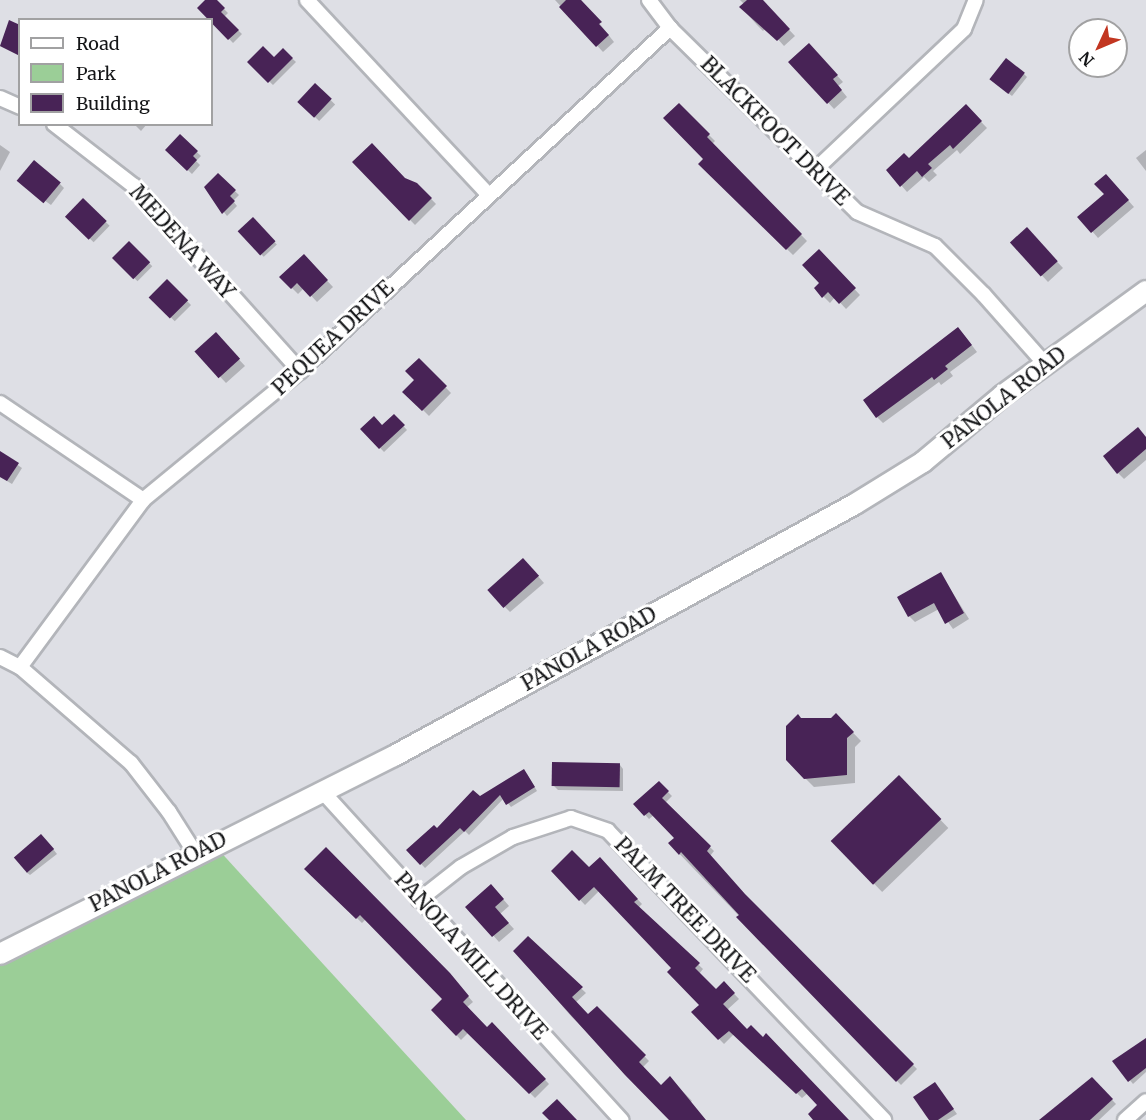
<!DOCTYPE html>
<html>
<head>
<meta charset="utf-8">
<style>
	body { margin:0 }
	#map { position:relative; width:1146px; height:1120px; overflow:hidden; background:#dedfe5; font-family:Merriweather,serif }
	div>[style] { position:absolute }
	.green>* { inset:0; background:#9bce97 }
	.shadow>* { inset:0; background:#0003; transform-origin:0 0 }
	.building>* { inset:0; background:#482356; transform-origin:0 0 }
	.roads { filter:drop-shadow(2px 0 #b3b5ba) drop-shadow(-2px 0 #b3b5ba) drop-shadow(0 2px #b3b5ba) drop-shadow(0 -2px #b3b5ba) }
	.minor>* { height:14px; margin:-7px; padding:0 7px; transform-origin:7px; border-radius:7px; background:#fff }
	.secondary>* { height:20px; margin:-10px; padding:0 10px; transform-origin:10px; border-radius:10px; background:#fff }
	span { translate:-50% -50%; white-space:nowrap; text-align:center; line-height:1.15; -webkit-text-stroke:6px #fff; paint-order:stroke }
	.street-label { font-size:21px; color:#141517 }
	.legend { position:absolute; left:18px; top:18px; width:195px; height:108px; box-sizing:border-box; background:#fff; border:2px solid #a1a1a2; margin:0; padding:8px 10px; list-style:none; font-size:18px; color:#141517 }
	.legend li { display:flex; align-items:center; gap:12px; height:30px }
	.legend b { width:30px; border:2px solid #a1a1a2 }
	.north { position:absolute; left:1068px; top:18px; width:60px; height:60px; box-sizing:border-box; background:#fff; border:2px solid #a1a1a2; border-radius:50%; rotate:226deg; font-size:16px; font-weight:700; line-height:24px; text-align:center; color:#141517 }
	.north::after { content:''; display:block; margin:auto; width:21px; height:27px; background:#c23621; clip-path:polygon(50% 0,100% 100%,50% 72%,0 100%) }
</style>
</head>
<body>
<div id="map">
	<div class="green">
		<i style="clip-path:polygon(216px 847px,466px 1120px,0 1120px,0 950px)"></i>
	</div>
	<div class="shadow">
		<i style="clip-path:polygon(207px 0,215px 0,228px 13px,224px 17px,242px 34px,233px 43px,212px 21px)"></i>
		<i style="clip-path:polygon(555px 0,581px 0,614px 42px,603px 52px)"></i>
		<i style="clip-path:polygon(740px 0,761px 0,795px 36px,784px 46px,767px 27px,763px 31px,757px 25px,741px 7px,744px 4px)"></i>
		<i style="clip-path:polygon(10px 22px,20px 27px,20px 56px,0 46px)"></i>
		<i style="clip-path:polygon(809px 45px,843px 82px,838px 86px,847px 97px,834px 109px,791px 62px)"></i>
		<i style="clip-path:polygon(283px 50px,296px 62px,273px 85px,249px 62px,274px 59px)"></i>
		<i style="clip-path:polygon(1024px 74px,1027px 77px,1012px 96px,995px 83px)"></i>
		<i style="left:315px;top:85px;width:28px;height:23px;rotate:44deg"></i>
		<i style="clip-path:polygon(679px 105px,715px 141px,712px 144px,807px 241px,793px 255px,700px 164px,705px 159px)"></i>
		<i style="clip-path:polygon(966px 106px,987px 128px,960px 154px,957px 150px,933px 171px,937px 175px,929px 182px,924px 177px,907px 192px,888px 170px,909px 160px)"></i>
		<i style="clip-path:polygon(134px 124px,147px 124px,141px 131px)"></i>
		<i style="clip-path:polygon(180px 136px,201px 156px,196px 161px,200px 165px,192px 174px,167px 150px)"></i>
		<i style="clip-path:polygon(0 145px,10px 152px,0 171px)"></i>
		<i style="clip-path:polygon(1146px 150px,1146px 171px,1136px 158px)"></i>
		<i style="clip-path:polygon(354px 162px,417px 184px,436px 204px,415px 225px)"></i>
		<i style="clip-path:polygon(218px 175px,239px 195px,233px 201px,237px 206px,227px 216px,205px 188px)"></i>
		<i style="clip-path:polygon(1112px 182px,1134px 207px,1098px 238px,1080px 217px,1106px 194px)"></i>
		<i style="clip-path:polygon(60px 184px,64px 188px,51px 205px,24px 186px)"></i>
		<i style="left:83px;top:200px;width:37px;height:23px;rotate:44deg"></i>
		<i style="left:253px;top:219px;width:35px;height:18px;rotate:47deg"></i>
		<i style="clip-path:polygon(1033px 236px,1063px 268px,1048px 282px,1012px 243px)"></i>
		<i style="left:129px;top:243px;width:33px;height:21px;rotate:45deg"></i>
		<i style="clip-path:polygon(819px 251px,860px 295px,846px 309px,835px 297px,830px 303px,816px 289px,821px 283px)"></i>
		<i style="clip-path:polygon(304px 256px,333px 287px,317px 302px,304px 288px,298px 294px,281px 277px)"></i>
		<i style="left:167px;top:281px;width:34px;height:23px;rotate:45deg"></i>
		<i style="clip-path:polygon(964px 335px,977px 352px,950px 372px,953px 376px,941px 385px,939px 382px,883px 423px,877px 417px)"></i>
		<i style="clip-path:polygon(222px 341px,245px 366px,226px 383px,197px 352px)"></i>
		<i style="clip-path:polygon(419px 360px,451px 393px,429px 416px,405px 392px,416px 380px)"></i>
		<i style="clip-path:polygon(394px 416px,407px 430px,384px 452px,362px 429px,382px 427px)"></i>
		<i style="clip-path:polygon(1146px 438px,1146px 460px,1124px 479px,1118px 473px)"></i>
		<i style="clip-path:polygon(0 453px,22px 468px,12px 484px,0 477px)"></i>
		<i style="clip-path:polygon(529px 566px,544px 583px,510px 612px,504px 606px)"></i>
		<i style="clip-path:polygon(941px 574px,969px 619px,953px 629px,939px 609px,915px 622px,909px 616px)"></i>
		<i style="clip-path:polygon(836px 715px,861px 741px,855px 747px,855px 783px,814px 787px,805px 778px,801px 719px,831px 719px)"></i>
		<i style="clip-path:polygon(620px 765px,623px 769px,623px 791px,558px 790px,554px 786px)"></i>
		<i style="clip-path:polygon(527px 774px,537px 791px,511px 807px,504px 798px,469px 835px,465px 831px,425px 868px,408px 850px,479px 798px)"></i>
		<i style="left:899px;top:777px;width:71px;height:92px;rotate:46deg"></i>
		<i style="clip-path:polygon(659px 783px,672px 796px,665px 803px,714px 851px,710px 856px,749px 900px,917px 1069px,901px 1085px,670px 844px,676px 838px,654px 815px,649px 819px,635px 804px)"></i>
		<i style="clip-path:polygon(45px 839px,57px 854px,30px 875px,26px 872px)"></i>
		<i style="clip-path:polygon(600px 859px,642px 904px,638px 908px,703px 969px,699px 974px,716px 991px,724px 983px,739px 999px,727px 1010px,747px 1031px,847px 1120px,815px 1120px,819px 1105px,808px 1093px,802px 1098px,734px 1034px,724px 1044px,693px 1012px,701px 1005px,673px 968px,599px 891px,585px 905px,553px 871px,589px 869px)"></i>
		<i style="clip-path:polygon(306px 869px,454px 980px,473px 1002px,466px 1008px,487px 1030px,492px 1024px,549px 1084px,535px 1098px,469px 1032px,461px 1040px,433px 1010px,444px 999px,366px 919px,362px 923px)"></i>
		<i style="clip-path:polygon(497px 892px,509px 906px,500px 914px,514px 929px,499px 942px,468px 907px)"></i>
		<i style="clip-path:polygon(528px 938px,586px 993px,575px 1003px,588px 1016px,597px 1008px,649px 1061px,642px 1068px,661px 1087px,670px 1078px,692px 1101px,688px 1104px,702px 1120px,672px 1120px,570px 1015px,515px 951px)"></i>
		<i style="clip-path:polygon(1146px 1039px,1146px 1072px,1133px 1084px,1114px 1061px)"></i>
		<i style="clip-path:polygon(1092px 1079px,1116px 1104px,1099px 1120px,1041px 1120px)"></i>
		<i style="clip-path:polygon(935px 1084px,957px 1114px,947px 1120px,931px 1120px)"></i>
	</div>
	<div class="building">
		<i style="clip-path:polygon(205px 0,217px 0,225px 8px,221px 12px,239px 30px,228px 40px,197px 8px)"></i>
		<i style="clip-path:polygon(566px 0,581px 0,602px 22px,599px 24px,609px 35px,596px 47px,559px 7px)"></i>
		<i style="clip-path:polygon(747px 0,763px 0,790px 29px,777px 41px,739px 7px)"></i>
		<i style="clip-path:polygon(9px 20px,20px 25px,20px 56px,0 46px)"></i>
		<i style="clip-path:polygon(809px 43px,838px 75px,833px 79px,842px 90px,827px 104px,788px 62px)"></i>
		<i style="clip-path:polygon(263px 46px,274px 57px,283px 48px,293px 58px,268px 83px,247px 62px)"></i>
		<i style="left:1006px;top:58px;width:24px;height:27px;rotate:38deg"></i>
		<i style="left:315px;top:83px;width:23px;height:26px;rotate:43deg"></i>
		<i style="clip-path:polygon(679px 103px,710px 134px,707px 137px,802px 234px,786px 250px,698px 164px,703px 159px,663px 118px)"></i>
		<i style="clip-path:polygon(966px 104px,982px 121px,953px 149px,950px 145px,928px 164px,932px 168px,922px 177px,917px 171px,900px 187px,886px 170px,904px 153px,909px 158px)"></i>
		<i style="clip-path:polygon(180px 134px,198px 151px,193px 156px,197px 160px,187px 171px,165px 150px)"></i>
		<i style="clip-path:polygon(372px 143px,405px 178px,417px 183px,432px 198px,409px 221px,352px 162px)"></i>
		<i style="left:34px;top:160px;width:35px;height:27px;rotate:40deg"></i>
		<i style="clip-path:polygon(218px 173px,236px 190px,230px 196px,235px 201px,222px 214px,204px 187px)"></i>
		<i style="clip-path:polygon(1106px 174px,1129px 200px,1091px 233px,1077px 217px,1104px 194px,1094px 184px)"></i>
		<i style="left:83px;top:198px;width:33px;height:26px;rotate:44deg"></i>
		<i style="left:253px;top:217px;width:33px;height:21px;rotate:47deg"></i>
		<i style="left:1027px;top:227px;width:46px;height:23px;rotate:48deg"></i>
		<i style="left:129px;top:241px;width:30px;height:24px;rotate:45deg"></i>
		<i style="clip-path:polygon(819px 249px,856px 288px,839px 304px,828px 292px,822px 298px,814px 288px,819px 283px,802px 265px)"></i>
		<i style="clip-path:polygon(304px 254px,328px 280px,310px 297px,297px 283px,291px 289px,279px 277px)"></i>
		<i style="left:167px;top:279px;width:30px;height:26px;rotate:45deg"></i>
		<i style="clip-path:polygon(958px 327px,972px 345px,945px 366px,948px 369px,934px 380px,932px 377px,876px 418px,863px 400px)"></i>
		<i style="left:216px;top:332px;width:36px;height:29px;rotate:48deg"></i>
		<i style="clip-path:polygon(419px 358px,447px 386px,422px 411px,402px 392px,414px 380px,405px 371px)"></i>
		<i style="clip-path:polygon(394px 414px,405px 425px,379px 449px,360px 429px,374px 416px,382px 425px)"></i>
		<i style="clip-path:polygon(1138px 427px,1146px 437px,1146px 449px,1117px 474px,1103px 456px)"></i>
		<i style="clip-path:polygon(0 451px,19px 463px,7px 481px,0 477px)"></i>
		<i style="left:523px;top:558px;width:24px;height:48px;rotate:48deg"></i>
		<i style="clip-path:polygon(941px 572px,964px 613px,945px 624px,934px 603px,908px 617px,897px 597px)"></i>
		<i style="clip-path:polygon(836px 713px,854px 732px,847px 738px,847px 775px,804px 779px,786px 760px,786px 726px,798px 714px,801px 718px,831px 718px)"></i>
		<i style="left:552px;top:762px;width:68px;height:24px;rotate:1deg"></i>
		<i style="clip-path:polygon(524px 769px,535px 787px,506px 805px,500px 795px,464px 832px,460px 828px,420px 865px,406px 850px,434px 825px,437px 828px,473px 790px,480px 796px)"></i>
		<i style="left:899px;top:775px;width:61px;height:95px;rotate:46deg"></i>
		<i style="clip-path:polygon(659px 781px,669px 791px,662px 798px,711px 846px,707px 851px,745px 894px,914px 1064px,896px 1082px,736px 917px,739px 915px,681px 852px,679px 855px,668px 843px,674px 838px,649px 812px,644px 816px,633px 804px)"></i>
		<i style="left:41px;top:834px;width:20px;height:36px;rotate:49deg"></i>
		<i style="clip-path:polygon(326px 847px,450px 973px,469px 996px,463px 1002px,487px 1027px,492px 1022px,546px 1079px,529px 1094px,463px 1029px,456px 1036px,431px 1010px,442px 999px,360px 915px,356px 919px,304px 869px)"></i>
		<i style="clip-path:polygon(572px 850px,589px 867px,600px 857px,638px 899px,634px 902px,700px 963px,695px 968px,716px 989px,724px 981px,735px 993px,723px 1004px,747px 1029px,751px 1025px,763px 1037px,766px 1033px,849px 1120px,813px 1120px,808px 1114px,817px 1105px,802px 1089px,796px 1094px,729px 1031px,718px 1040px,691px 1012px,699px 1005px,667px 972px,671px 968px,594px 887px,579px 901px,551px 871px)"></i>
		<i style="clip-path:polygon(491px 884px,504px 899px,495px 907px,509px 923px,492px 937px,465px 907px)"></i>
		<i style="clip-path:polygon(528px 936px,583px 987px,572px 997px,588px 1014px,597px 1006px,646px 1055px,639px 1062px,661px 1085px,670px 1076px,706px 1120px,669px 1120px,625px 1075px,513px 951px)"></i>
		<i style="clip-path:polygon(1146px 1038px,1146px 1068px,1128px 1082px,1112px 1061px)"></i>
		<i style="clip-path:polygon(1092px 1077px,1113px 1099px,1090px 1120px,1039px 1120px)"></i>
		<i style="clip-path:polygon(935px 1082px,954px 1109px,938px 1120px,929px 1120px,913px 1097px)"></i>
		<i style="clip-path:polygon(557px 1099px,577px 1120px,549px 1120px,542px 1113px)"></i>
	</div>
	<div class="roads">
		<div class="minor">
			<i style="left:307px;top:0;width:265px;rotate:47deg"></i>
			<i style="left:649px;top:0;width:35px;rotate:53deg"></i>
			<i style="left:670px;top:28px;width:262px;rotate:44.5deg"></i>
			<i style="left:857px;top:212px;width:85px;rotate:23.6deg"></i>
			<i style="left:935px;top:246px;width:69px;rotate:45deg"></i>
			<i style="left:984px;top:295px;width:94px;rotate:48.5deg"></i>
			<i style="left:0;top:98px;width:22px;rotate:24deg"></i>
			<i style="left:54px;top:124px;width:101px;rotate:37.8deg"></i>
			<i style="left:134px;top:186px;width:249px;rotate:48.1deg"></i>
			<i style="left:815px;top:170px;width:205px;rotate:-43.4deg"></i>
			<i style="left:964px;top:29px;width:31px;rotate:-68deg"></i>
			<i style="left:0;top:403px;width:173px;rotate:34.1deg"></i>
			<i style="left:0;top:657px;width:22px;rotate:27deg"></i>
			<i style="left:20px;top:667px;width:147px;rotate:40.9deg"></i>
			<i style="left:131px;top:763px;width:62px;rotate:52.2deg"></i>
			<i style="left:169px;top:812px;width:49px;rotate:57.6deg"></i>
			<i style="left:20px;top:667px;width:207px;rotate:-53.6deg"></i>
			<i style="left:143px;top:500px;width:203px;rotate:-39.4deg"></i>
			<i style="left:300px;top:371px;width:505px;rotate:-42.83deg"></i>
			<i style="left:322px;top:791px;width:445px;rotate:47.7deg"></i>
			<i style="left:419px;top:900px;width:53px;rotate:-38.2deg"></i>
			<i style="left:461px;top:867px;width:60px;rotate:-30deg"></i>
			<i style="left:513px;top:837px;width:61px;rotate:-18.1deg"></i>
			<i style="left:571px;top:818px;width:39px;rotate:19deg"></i>
			<i style="left:608px;top:831px;width:400px;rotate:46.3deg"></i>
			<i style="left:1125px;top:1120px;width:28px;rotate:-42deg"></i>
		</div>
		<div class="secondary">
			<i style="left:0;top:954px;width:441px;rotate:-26.7deg"></i>
			<i style="left:394px;top:756px;width:525px;rotate:-28.66deg"></i>
			<i style="left:855px;top:504px;width:80px;rotate:-31.7deg"></i>
			<i style="left:923px;top:462px;width:104px;rotate:-39.9deg"></i>
			<i style="left:1003px;top:395px;width:177px;rotate:-36deg"></i>
		</div>
	</div>
	<div class="street-label">
		<span style="left:775px;top:131px;rotate:45deg">BLACKFOOT DRIVE</span>
		<span style="left:182px;top:242px;rotate:48deg">MEDENA WAY</span>
		<span style="left:333px;top:338px;rotate:-43deg">PEQUEA DRIVE</span>
		<span style="left:1004px;top:398px;rotate:-38deg">PANOLA ROAD</span>
		<span style="left:589px;top:649px;rotate:-29deg">PANOLA ROAD</span>
		<span style="left:158px;top:872px;rotate:-27deg">PANOLA ROAD</span>
		<span style="left:685px;top:910px;rotate:46deg">PALM TREE DRIVE</span>
		<span style="left:471px;top:956px;rotate:48deg">PANOLA MILL DRIVE</span>
	</div>
	<ul class="legend">
	<li><b style="height:8px;background:#fff"></b>Road</li>
	<li><b style="height:16px;background:#9bce97"></b>Park</li>
	<li><b style="height:16px;background:#482356"></b>Building</li>
	</ul>
	<div class="north">N</div>
</div>
</body>
</html>
